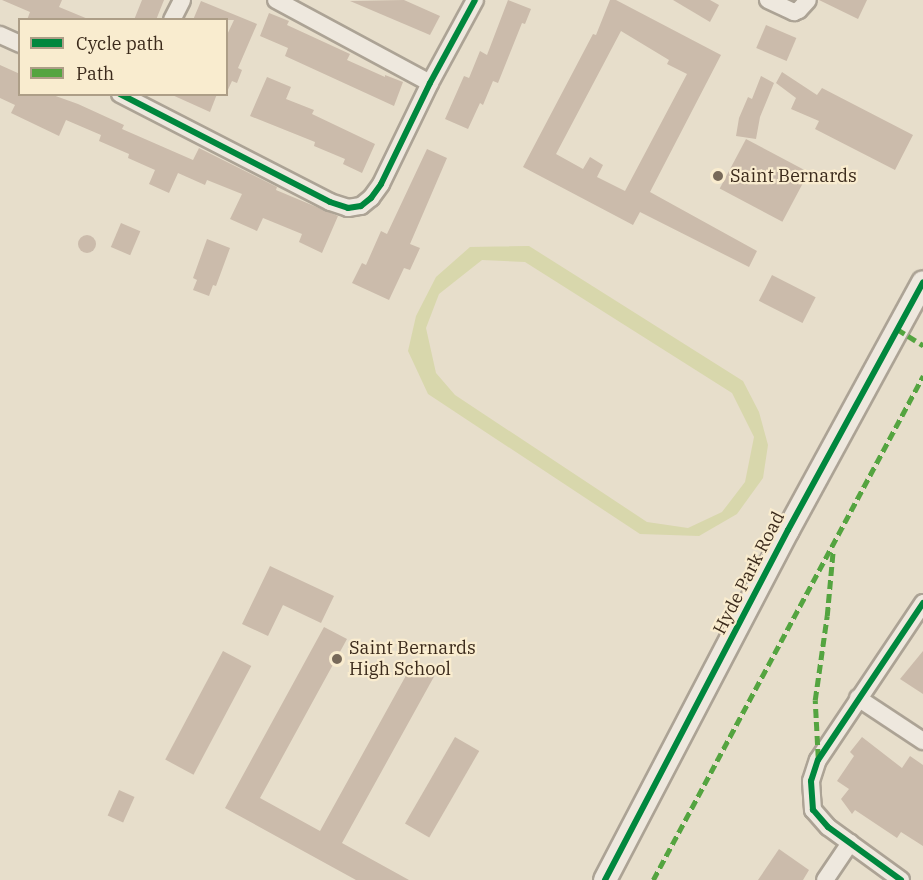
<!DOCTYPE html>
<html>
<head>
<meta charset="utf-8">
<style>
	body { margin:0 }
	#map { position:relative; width:923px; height:880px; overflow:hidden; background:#e7decb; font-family:"IBM Plex Serif",serif }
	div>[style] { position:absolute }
	.green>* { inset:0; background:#d8d7ac }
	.building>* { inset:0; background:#cbbbab; transform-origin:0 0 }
	.round { border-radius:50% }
	.roads { filter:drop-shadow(2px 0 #aca395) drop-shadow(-2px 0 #aca395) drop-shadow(0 2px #aca395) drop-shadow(0 -2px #aca395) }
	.street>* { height:16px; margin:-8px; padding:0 8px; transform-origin:8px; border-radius:8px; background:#eee8de }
	.secondary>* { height:22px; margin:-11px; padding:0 11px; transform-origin:11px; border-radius:11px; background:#eee8de }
	.quiet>* { height:4.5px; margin-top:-2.25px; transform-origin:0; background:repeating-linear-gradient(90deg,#54a440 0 9px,transparent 0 13.5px) }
	.cycleway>* { height:6px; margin:-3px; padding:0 3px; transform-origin:3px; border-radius:3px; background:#00873e }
	.dots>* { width:16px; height:16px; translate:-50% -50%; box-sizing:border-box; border:3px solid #f9eccf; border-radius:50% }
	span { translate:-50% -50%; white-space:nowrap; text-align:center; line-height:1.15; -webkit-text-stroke:4.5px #f9eccf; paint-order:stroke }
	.poi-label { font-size:18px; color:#3b2a1b }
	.left { translate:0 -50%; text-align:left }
	.street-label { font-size:18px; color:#3b2a1b }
	.legend { position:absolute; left:18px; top:18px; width:210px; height:78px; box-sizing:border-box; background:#f9eccf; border:2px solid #ad9e87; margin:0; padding:8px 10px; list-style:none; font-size:18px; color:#3b2a1b }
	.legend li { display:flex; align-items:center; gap:12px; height:30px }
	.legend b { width:30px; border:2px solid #ad9e87 }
</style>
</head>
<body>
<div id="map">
	<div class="green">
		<i style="clip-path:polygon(evenodd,529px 246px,743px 381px,759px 412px,768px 445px,763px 478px,737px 514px,699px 536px,640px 534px,428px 394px,408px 351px,416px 316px,436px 277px,470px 247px,529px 246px,482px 260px,525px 262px,732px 393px,754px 437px,745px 482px,722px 512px,688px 528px,647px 522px,455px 395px,436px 373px,426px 328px,439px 294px,482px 260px)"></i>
	</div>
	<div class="building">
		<i style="clip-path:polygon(2px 0,62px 0,59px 7px,88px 19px,27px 20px,30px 12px)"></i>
		<i style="clip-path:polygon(142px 0,164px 0,156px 20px,134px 20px)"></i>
		<i style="clip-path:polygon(404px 0,440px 16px,430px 35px,350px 1px)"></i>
		<i style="clip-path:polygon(508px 0,531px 9px,525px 24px,522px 23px,498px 83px,493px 81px,483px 105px,480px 103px,468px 129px,445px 119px,464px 76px,469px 78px,480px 51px,487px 55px)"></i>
		<i style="clip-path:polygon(evenodd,610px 0,616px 0,721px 55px,650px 192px,757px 251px,749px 267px,640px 212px,633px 225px,523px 167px,593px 34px,596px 35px,610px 0,621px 31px,669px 60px,667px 64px,687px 74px,625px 191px,597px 177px,603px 165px,590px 157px,583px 169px,556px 154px,621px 31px)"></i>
		<i style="clip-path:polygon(673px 0,710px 0,719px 5px,710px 22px)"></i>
		<i style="clip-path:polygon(819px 0,867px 0,858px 19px)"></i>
		<i style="clip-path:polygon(201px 1px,257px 24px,238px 68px,242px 70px,237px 83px,232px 81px,226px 94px,226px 37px,234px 20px,193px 20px)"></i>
		<i style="clip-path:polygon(269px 13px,289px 21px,287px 25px,350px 54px,347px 60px,385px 77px,385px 75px,403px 82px,394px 106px,285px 56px,288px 48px,260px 36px)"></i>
		<i style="left:766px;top:25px;width:33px;height:25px;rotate:23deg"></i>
		<i style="clip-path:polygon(0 65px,20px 74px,20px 94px,50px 94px,78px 104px,124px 125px,122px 129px,193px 160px,199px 148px,277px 187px,276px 190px,338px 216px,322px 253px,299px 242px,302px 234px,263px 218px,257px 231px,230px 219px,242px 194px,207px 180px,205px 185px,178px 173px,169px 193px,149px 184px,155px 170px,128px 158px,129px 154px,99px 141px,101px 135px,66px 120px,59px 136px,11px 113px,15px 105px,0 98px)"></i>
		<i style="clip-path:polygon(782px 72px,817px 95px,822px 88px,913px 135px,895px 170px,815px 129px,819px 121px,791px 109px,796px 98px,776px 83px)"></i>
		<i style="clip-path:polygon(761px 76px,774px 83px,760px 117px,756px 139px,736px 136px,739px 118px,748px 97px,752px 99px)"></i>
		<i style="clip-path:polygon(267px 77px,291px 87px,286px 99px,314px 110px,312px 114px,375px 144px,362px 173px,343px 164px,345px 159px,314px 146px,315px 142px,250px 116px)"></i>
		<i style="clip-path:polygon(170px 94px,217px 94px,210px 112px)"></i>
		<i style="left:746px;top:139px;width:71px;height:56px;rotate:28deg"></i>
		<i style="clip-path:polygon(427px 149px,447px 158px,410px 244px,420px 248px,410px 270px,404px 268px,389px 300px,352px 283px,362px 263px,366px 265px,381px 231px,387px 234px)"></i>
		<i style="left:121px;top:223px;width:21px;height:26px;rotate:23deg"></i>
		<i class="round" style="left:78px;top:235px;width:18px;height:18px"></i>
		<i style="clip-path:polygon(207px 239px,230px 248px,216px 286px,213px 285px,209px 296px,193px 290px,197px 280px,193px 278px)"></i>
		<i style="left:772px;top:275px;width:49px;height:29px;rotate:27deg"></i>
		<i style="clip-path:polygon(270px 566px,334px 596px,321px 623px,283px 605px,268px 636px,242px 624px)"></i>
		<i style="clip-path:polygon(324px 627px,347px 639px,260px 798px,320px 831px,414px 661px,436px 673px,342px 843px,409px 880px,356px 880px,225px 808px)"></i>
		<i style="left:223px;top:651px;width:32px;height:123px;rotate:28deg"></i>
		<i style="clip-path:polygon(923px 651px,923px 694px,900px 679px)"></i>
		<i style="left:455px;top:737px;width:28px;height:100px;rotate:30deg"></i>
		<i style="clip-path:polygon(862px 737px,902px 768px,910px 756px,923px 765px,923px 846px,901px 832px,897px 838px,855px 810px,852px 814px,841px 799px,849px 789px,837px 781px,854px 756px,850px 752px)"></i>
		<i style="left:119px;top:790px;width:17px;height:28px;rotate:24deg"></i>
		<i style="clip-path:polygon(779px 849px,809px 870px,803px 880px,758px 880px)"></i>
	</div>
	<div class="roads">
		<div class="street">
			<i style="left:276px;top:0;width:175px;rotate:28.3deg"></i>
			<i style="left:768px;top:0;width:29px;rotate:25deg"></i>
			<i style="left:794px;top:12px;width:5px;rotate:-22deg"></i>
			<i style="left:799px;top:10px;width:13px;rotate:-48deg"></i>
			<i style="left:172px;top:20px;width:22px;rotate:-63deg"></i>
			<i style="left:0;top:35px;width:22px;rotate:24deg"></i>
			<i style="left:120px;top:94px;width:236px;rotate:27.2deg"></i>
			<i style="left:330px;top:202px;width:19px;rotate:18deg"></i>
			<i style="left:348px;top:208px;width:13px;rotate:-9deg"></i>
			<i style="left:361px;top:206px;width:13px;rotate:-39deg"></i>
			<i style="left:371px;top:198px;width:17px;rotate:-54deg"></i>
			<i style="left:381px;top:184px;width:112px;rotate:-64.1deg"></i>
			<i style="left:430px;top:83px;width:94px;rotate:-61.5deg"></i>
			<i style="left:858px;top:698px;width:78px;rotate:33.5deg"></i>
			<i style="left:825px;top:880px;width:45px;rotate:-56deg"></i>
			<i style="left:901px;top:880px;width:90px;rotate:-144deg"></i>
			<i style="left:828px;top:827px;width:23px;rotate:-131deg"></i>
			<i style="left:813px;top:810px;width:29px;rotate:-94deg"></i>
			<i style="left:811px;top:781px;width:22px;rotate:-72deg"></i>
			<i style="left:818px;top:760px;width:189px;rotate:-56.2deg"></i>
		</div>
		<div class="secondary">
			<i style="left:605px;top:880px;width:395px;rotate:-62.4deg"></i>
			<i style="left:788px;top:530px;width:282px;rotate:-61.4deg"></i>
		</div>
	</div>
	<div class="quiet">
		<i style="left:897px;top:329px;width:31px;rotate:32deg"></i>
		<i style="left:818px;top:758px;width:58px;rotate:-93deg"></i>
		<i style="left:815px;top:700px;width:85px;rotate:-81.9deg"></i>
		<i style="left:827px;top:616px;width:66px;rotate:-84.8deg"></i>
		<i style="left:653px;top:880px;width:572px;rotate:-61.82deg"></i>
	</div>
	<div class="cycleway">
		<i style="left:120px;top:94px;width:236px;rotate:27.2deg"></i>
		<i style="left:330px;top:202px;width:19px;rotate:18deg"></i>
		<i style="left:348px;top:208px;width:13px;rotate:-9deg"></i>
		<i style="left:361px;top:206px;width:13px;rotate:-39deg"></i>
		<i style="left:371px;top:198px;width:17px;rotate:-54deg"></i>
		<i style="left:381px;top:184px;width:112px;rotate:-64.1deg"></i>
		<i style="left:430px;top:83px;width:94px;rotate:-61.5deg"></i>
		<i style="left:605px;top:880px;width:395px;rotate:-62.4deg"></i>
		<i style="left:788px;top:530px;width:282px;rotate:-61.4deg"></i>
		<i style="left:901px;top:880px;width:90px;rotate:-144deg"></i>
		<i style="left:828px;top:827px;width:23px;rotate:-131deg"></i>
		<i style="left:813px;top:810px;width:29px;rotate:-94deg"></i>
		<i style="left:811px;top:781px;width:22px;rotate:-72deg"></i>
		<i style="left:818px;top:760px;width:189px;rotate:-56.2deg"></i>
	</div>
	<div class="dots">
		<i style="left:718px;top:176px;background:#776959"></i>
		<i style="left:337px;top:659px;background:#776959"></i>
	</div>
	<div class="poi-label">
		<span class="left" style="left:730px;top:176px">Saint Bernards</span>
		<span class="left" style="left:349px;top:659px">Saint Bernards<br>High School</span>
	</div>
	<div class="street-label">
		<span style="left:749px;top:573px;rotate:-63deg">Hyde Park Road</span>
	</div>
	<ul class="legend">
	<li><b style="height:8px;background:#00873e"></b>Cycle path</li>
	<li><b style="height:8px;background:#54a440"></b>Path</li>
	</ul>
</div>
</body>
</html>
